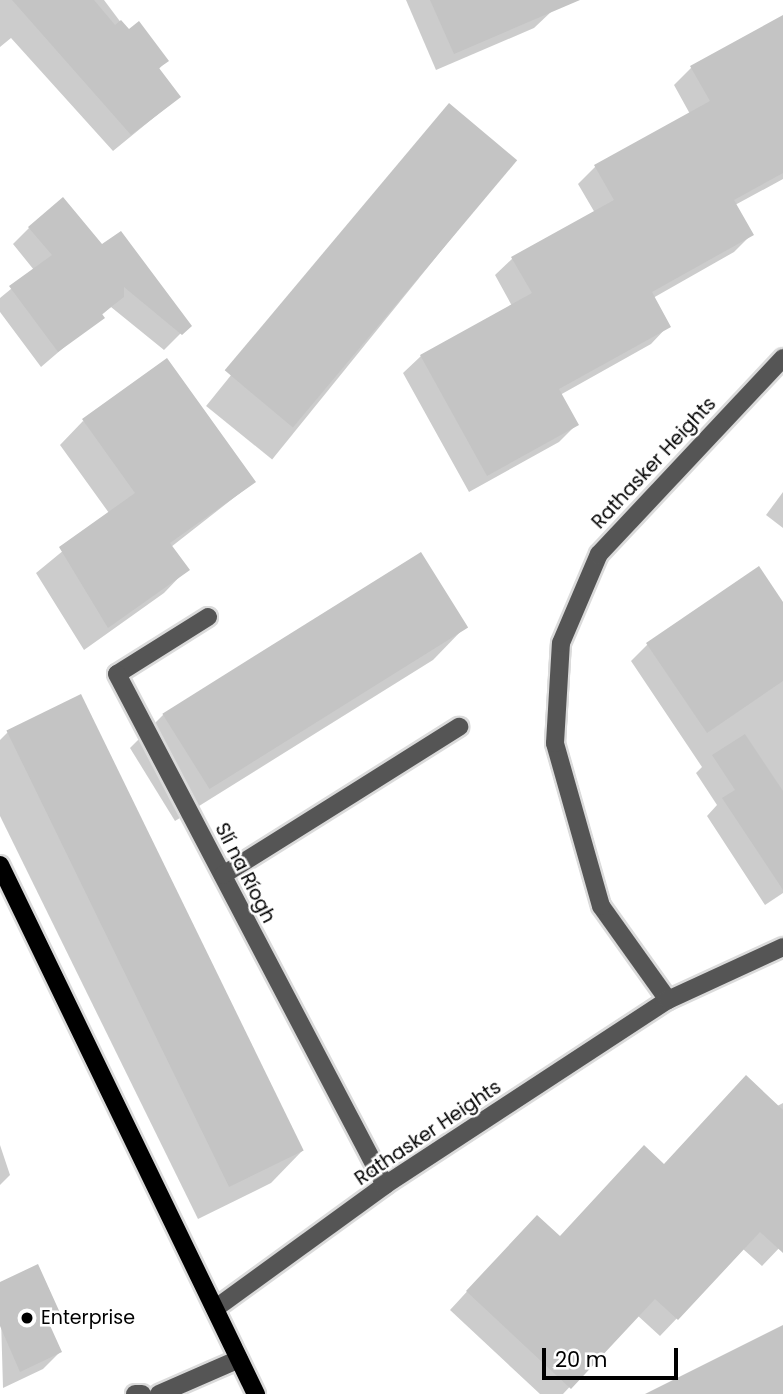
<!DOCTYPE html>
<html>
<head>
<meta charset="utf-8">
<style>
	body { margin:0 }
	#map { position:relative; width:783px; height:1394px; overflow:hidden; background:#fff; font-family:Poppins,sans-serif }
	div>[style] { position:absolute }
	.shadow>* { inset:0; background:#0003; transform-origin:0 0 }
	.building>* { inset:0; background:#c4c4c4; transform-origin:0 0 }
	.roads { filter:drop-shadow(2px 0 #dbdbdb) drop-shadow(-2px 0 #dbdbdb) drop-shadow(0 2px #dbdbdb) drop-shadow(0 -2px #dbdbdb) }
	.minor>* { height:18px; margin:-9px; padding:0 9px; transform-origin:9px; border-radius:9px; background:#555 }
	.major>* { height:18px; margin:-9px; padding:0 9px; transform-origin:9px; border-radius:9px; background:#000 }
	.dots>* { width:19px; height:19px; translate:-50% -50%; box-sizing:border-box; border:4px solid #fff; border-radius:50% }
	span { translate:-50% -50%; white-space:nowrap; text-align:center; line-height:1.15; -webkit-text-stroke:5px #fff; paint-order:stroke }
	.street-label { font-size:19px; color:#000 }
	.poi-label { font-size:19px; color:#000 }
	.left { translate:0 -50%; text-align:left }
	.scale { position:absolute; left:542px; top:1348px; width:136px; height:32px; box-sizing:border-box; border:4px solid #000; border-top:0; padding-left:9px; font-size:21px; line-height:24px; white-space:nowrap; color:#000; -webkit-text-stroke:5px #fff; paint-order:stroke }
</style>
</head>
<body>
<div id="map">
	<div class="shadow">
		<i style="clip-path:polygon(0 0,104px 0,128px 32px,166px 61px,158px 70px,179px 97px,113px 151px,11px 38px,0 47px)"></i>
		<i style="clip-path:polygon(406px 0,547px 0,552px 11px,534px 28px,436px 70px)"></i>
		<i style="clip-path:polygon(783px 21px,783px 179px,735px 205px,751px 235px,734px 252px,653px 298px,668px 326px,651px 344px,560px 395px,577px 424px,559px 442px,469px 492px,403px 373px,421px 356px,512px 306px,495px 275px,513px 258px,595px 213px,578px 184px,595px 167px,690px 114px,674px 85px,691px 68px)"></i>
		<i style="left:449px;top:106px;width:85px;height:386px;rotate:39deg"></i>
		<i style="clip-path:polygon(29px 228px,102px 246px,189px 325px,164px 350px,111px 307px,41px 367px,0 312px,0 298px,34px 270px,13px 244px)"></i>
		<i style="clip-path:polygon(83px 421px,254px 482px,171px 547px,187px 569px,164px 593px,84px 650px,36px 573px,109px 513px,60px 445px)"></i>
		<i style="clip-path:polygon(783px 492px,783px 528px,766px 515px)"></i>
		<i style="clip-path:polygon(420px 555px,465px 627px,433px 660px,175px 821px,130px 748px,163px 715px)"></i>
		<i style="clip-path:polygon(783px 605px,783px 893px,765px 905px,707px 816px,717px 805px,696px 773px,702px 767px,631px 661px,648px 644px)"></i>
		<i style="clip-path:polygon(8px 732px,303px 1150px,271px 1183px,198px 1219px,0 816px,0 740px)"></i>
		<i style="clip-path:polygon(783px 1103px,783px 1244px,762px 1266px,743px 1249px,660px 1336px,637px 1315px,563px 1394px,540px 1394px,450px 1310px,520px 1234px,559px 1238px,664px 1166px)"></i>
		<i style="clip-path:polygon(0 1145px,10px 1175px,0 1185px)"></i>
		<i style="clip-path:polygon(0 1284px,59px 1315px,48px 1325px,60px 1352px,43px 1369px,3px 1388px)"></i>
	</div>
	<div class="building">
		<i style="clip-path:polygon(12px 0,94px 0,115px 25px,121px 20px,129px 29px,139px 21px,169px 61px,159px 68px,181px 97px,131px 135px)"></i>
		<i style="clip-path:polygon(430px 0,580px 0,454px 54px)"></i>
		<i style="clip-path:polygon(783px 15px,783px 173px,734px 200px,754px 235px,652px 292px,671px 327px,559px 389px,579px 425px,487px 476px,420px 355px,532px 293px,511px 257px,614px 200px,594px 165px,710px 101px,690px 66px)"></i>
		<i style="left:449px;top:103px;width:89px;height:349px;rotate:40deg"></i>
		<i style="clip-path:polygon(63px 197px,102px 244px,121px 231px,192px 326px,182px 335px,124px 287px,124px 297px,102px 314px,105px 318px,58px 352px,9px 286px,52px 255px,28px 227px)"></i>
		<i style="clip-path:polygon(167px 358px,256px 482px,170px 543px,190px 570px,108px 628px,59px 547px,135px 493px,82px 419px)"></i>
		<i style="left:421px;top:552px;width:89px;height:305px;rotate:58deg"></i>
		<i style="clip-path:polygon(759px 566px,783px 602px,783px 681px,707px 733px,646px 643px)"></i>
		<i style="left:81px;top:694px;width:508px;height:83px;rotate:64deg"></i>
		<i style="clip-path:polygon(745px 734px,783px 791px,783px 890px,722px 798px,735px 790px,712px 755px)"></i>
		<i style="clip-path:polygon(746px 1075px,783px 1110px,783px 1253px,760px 1232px,678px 1320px,655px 1299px,571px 1389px,466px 1291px,537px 1215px,560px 1236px,644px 1145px,664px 1164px)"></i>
		<i style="clip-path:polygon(38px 1264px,61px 1315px,48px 1321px,62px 1352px,20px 1372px,0 1326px,0 1282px)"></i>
		<i style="clip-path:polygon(783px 1325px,783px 1394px,645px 1394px)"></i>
	</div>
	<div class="roads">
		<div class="minor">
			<i style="left:208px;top:617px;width:107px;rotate:147.9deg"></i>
			<i style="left:117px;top:674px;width:577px;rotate:62.32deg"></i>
			<i style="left:223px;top:875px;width:279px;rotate:-32.1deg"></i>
			<i style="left:668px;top:1000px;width:115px;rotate:-125.5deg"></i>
			<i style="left:601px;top:906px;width:169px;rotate:-105.8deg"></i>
			<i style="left:555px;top:743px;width:100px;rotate:-86.6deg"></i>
			<i style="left:561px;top:643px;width:97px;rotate:-66.9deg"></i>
			<i style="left:599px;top:554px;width:269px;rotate:-46.8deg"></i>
			<i style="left:216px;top:1308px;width:209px;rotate:-36deg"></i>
			<i style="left:385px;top:1185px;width:338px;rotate:-33.2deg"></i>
			<i style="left:668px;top:1000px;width:127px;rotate:-24.7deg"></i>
			<i style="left:135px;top:1394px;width:7px"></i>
			<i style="left:159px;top:1394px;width:87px;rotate:-23.6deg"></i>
		</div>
		<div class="major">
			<i style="left:0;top:865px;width:588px;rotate:64.18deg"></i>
		</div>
	</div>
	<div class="dots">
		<i style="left:27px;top:1318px;background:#000"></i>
	</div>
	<div class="street-label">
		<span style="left:654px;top:463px;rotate:-47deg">Rathasker Heights</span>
		<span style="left:245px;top:873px;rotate:63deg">Slí na Ríogh</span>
		<span style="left:428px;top:1133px;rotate:-34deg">Rathasker Heights</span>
	</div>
	<div class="poi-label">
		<span class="left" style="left:41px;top:1318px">Enterprise</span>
	</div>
	<div class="scale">20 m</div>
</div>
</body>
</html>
